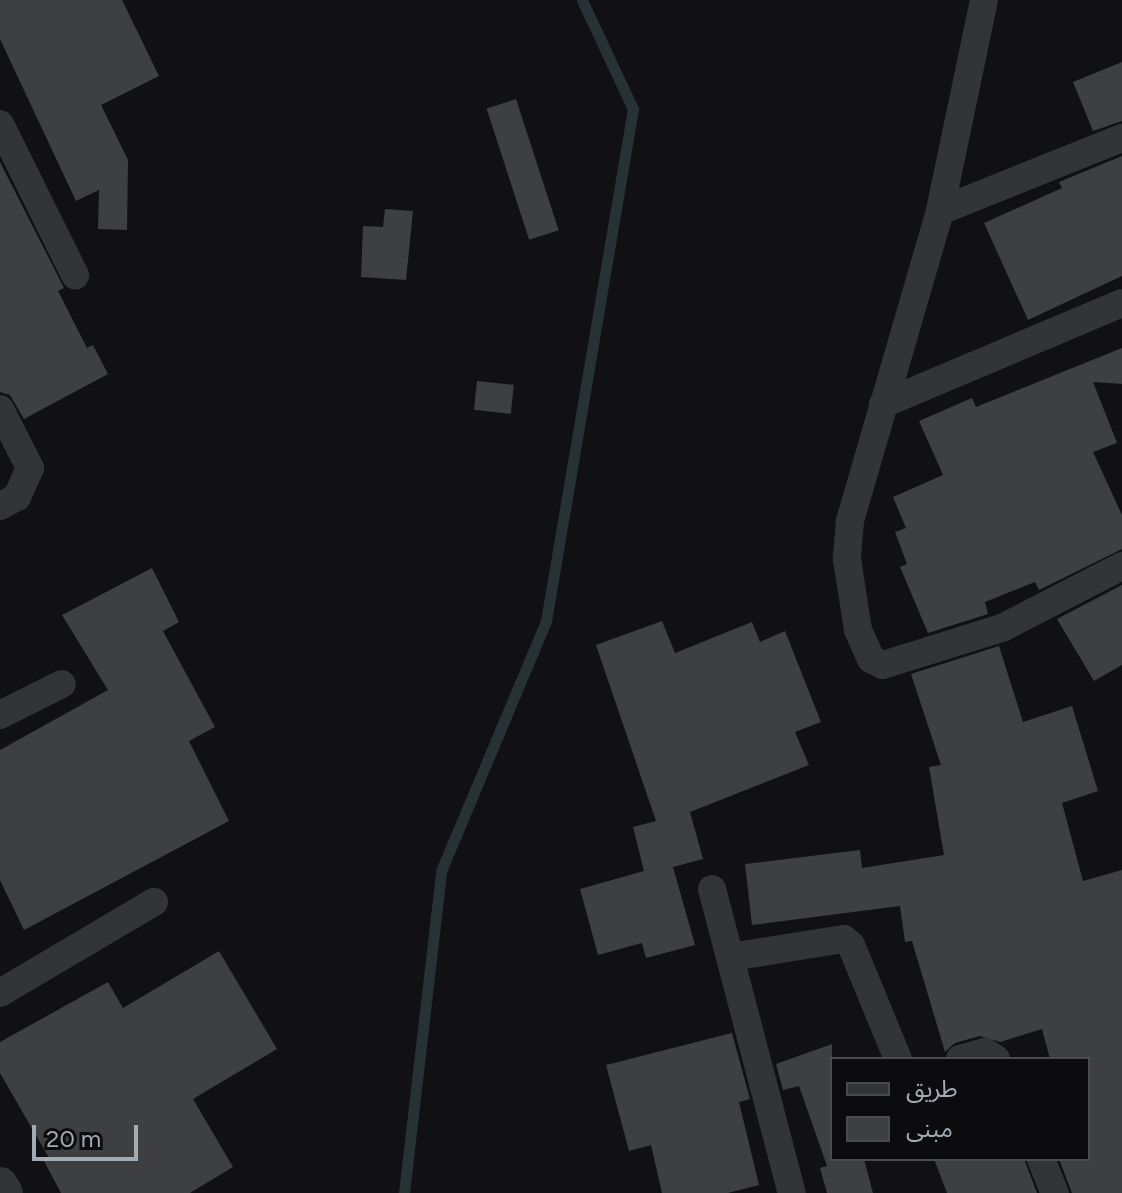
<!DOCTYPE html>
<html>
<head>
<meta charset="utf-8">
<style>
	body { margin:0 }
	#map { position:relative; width:1122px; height:1193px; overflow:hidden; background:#111113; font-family:Figtree,"Noto Sans Arabic",sans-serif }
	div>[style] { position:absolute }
	.stream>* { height:11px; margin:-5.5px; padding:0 5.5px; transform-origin:5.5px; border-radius:5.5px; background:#273237 }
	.building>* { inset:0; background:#3d3f43; transform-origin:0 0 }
	.minor>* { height:28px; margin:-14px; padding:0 14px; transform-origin:14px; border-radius:14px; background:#323438 }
	.tertiary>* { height:36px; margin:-18px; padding:0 18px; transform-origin:18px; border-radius:18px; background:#323438 }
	span { translate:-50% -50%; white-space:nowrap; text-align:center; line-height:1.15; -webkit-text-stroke:8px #0c0c0e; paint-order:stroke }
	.legend { position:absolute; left:830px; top:1057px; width:260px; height:104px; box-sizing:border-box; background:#0c0c0e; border:2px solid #484b50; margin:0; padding:10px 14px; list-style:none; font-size:24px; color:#a2aab4 }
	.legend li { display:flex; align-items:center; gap:16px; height:40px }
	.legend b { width:40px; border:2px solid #484b50 }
	.scale { position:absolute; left:32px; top:1125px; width:106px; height:36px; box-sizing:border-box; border:4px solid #a2aab4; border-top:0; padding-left:10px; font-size:24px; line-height:28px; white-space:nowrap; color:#a2aab4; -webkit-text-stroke:6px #0c0c0e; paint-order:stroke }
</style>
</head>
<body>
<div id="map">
	<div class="stream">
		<i style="left:404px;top:1193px;width:324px;rotate:-83.4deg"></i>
		<i style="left:441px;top:871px;width:271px;rotate:-67.2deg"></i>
		<i style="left:546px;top:621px;width:519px;rotate:-80.36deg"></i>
		<i style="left:633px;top:109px;width:120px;rotate:-115.1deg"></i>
	</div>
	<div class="building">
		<i style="clip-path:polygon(0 0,122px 0,159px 76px,101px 105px,128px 160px,127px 230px,98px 229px,99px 190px,76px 201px,0 39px)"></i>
		<i style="clip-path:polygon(1122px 62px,1122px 121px,1093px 131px,1073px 82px)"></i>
		<i style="left:516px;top:99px;width:138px;height:31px;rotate:72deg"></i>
		<i style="clip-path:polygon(1122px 156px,1122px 276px,1028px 320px,984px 223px,1062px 188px,1059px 182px)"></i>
		<i style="clip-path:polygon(0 162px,64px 288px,58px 291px,87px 348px,93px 345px,108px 374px,24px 419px,10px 395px,0 392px)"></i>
		<i style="clip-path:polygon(385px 209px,413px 211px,406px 280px,361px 277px,363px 226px,383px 227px)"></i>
		<i style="clip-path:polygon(1122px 348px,1122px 384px,1093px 382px,1117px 443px,1093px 452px,1122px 515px,1122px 549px,1039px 590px,1035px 582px,985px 602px,988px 614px,928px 633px,900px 567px,907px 564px,895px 532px,906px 528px,893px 497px,943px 475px,919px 421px,972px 398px,976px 407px)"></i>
		<i style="left:477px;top:381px;width:37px;height:29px;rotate:6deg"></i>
		<i style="clip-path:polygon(152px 568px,179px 622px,163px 631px,215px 727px,189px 741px,229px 821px,24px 930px,0 880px,0 750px,108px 690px,62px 615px)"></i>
		<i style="clip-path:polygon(1122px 585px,1122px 665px,1094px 681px,1057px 619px)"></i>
		<i style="clip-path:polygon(662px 621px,675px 653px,752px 622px,760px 642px,785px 631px,821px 722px,795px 732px,809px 765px,690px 812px,703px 859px,673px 867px,695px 945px,646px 958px,642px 943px,598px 955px,580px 889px,644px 871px,633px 827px,656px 821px,596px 645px)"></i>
		<i style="clip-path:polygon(999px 646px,1023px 722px,1072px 706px,1098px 791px,1062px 803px,1083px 881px,1122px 870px,1122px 1193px,1072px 1193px,1059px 1159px,1088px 1159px,1088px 1059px,1050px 1059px,1042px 1029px,1000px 1042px,980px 1036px,955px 1043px,945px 1052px,912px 941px,905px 942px,900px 906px,752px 925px,745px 864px,860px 850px,862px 868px,944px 855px,929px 767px,941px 765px,911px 674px)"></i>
		<i style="clip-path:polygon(219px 951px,277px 1049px,193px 1099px,233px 1167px,190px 1193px,61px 1193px,44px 1161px,49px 1158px,0 1073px,0 1042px,108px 982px,123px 1008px)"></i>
		<i style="clip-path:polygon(732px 1033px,750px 1099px,739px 1102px,759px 1185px,728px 1193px,662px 1193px,651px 1145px,629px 1151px,606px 1065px)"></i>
		<i style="clip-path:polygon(832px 1044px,832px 1159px,864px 1159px,873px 1193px,827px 1193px,820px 1168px,827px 1166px,799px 1086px,783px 1090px,776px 1064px)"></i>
		<i style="clip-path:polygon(934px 1159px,1024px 1159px,1037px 1193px,947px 1193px)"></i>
	</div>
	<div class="minor">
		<i style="left:984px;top:0;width:216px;rotate:101.8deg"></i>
		<i style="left:940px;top:211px;width:323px;rotate:106.2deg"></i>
		<i style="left:850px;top:521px;width:38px;rotate:95deg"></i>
		<i style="left:847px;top:559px;width:72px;rotate:81.2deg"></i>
		<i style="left:858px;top:630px;width:32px;rotate:66deg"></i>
		<i style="left:871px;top:659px;width:13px;rotate:27deg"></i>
		<i style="left:883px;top:665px;width:127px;rotate:-17.4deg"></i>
		<i style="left:1004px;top:627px;width:133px;rotate:-27.3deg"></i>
		<i style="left:0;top:124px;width:169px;rotate:63.6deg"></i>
		<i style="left:940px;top:211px;width:196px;rotate:-21.9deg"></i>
		<i style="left:883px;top:404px;width:259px;rotate:-22.9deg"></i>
		<i style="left:0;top:409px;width:66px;rotate:63deg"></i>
		<i style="left:30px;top:468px;width:32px;rotate:114deg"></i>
		<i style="left:17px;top:497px;width:19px;rotate:152deg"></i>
		<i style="left:0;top:715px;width:69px;rotate:-26.6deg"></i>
		<i style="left:712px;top:889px;width:314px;rotate:75.3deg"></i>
		<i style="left:731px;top:957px;width:114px;rotate:-9.1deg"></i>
		<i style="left:844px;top:939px;width:9px;rotate:41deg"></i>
		<i style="left:851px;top:945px;width:123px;rotate:67.6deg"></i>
		<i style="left:0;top:993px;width:179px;rotate:-30.6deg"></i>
		<i style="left:960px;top:1059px;width:26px;rotate:-16deg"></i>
		<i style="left:985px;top:1052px;width:13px;rotate:32deg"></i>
		<i style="left:1041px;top:1159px;width:37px;rotate:68deg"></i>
	</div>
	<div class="tertiary">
		<i style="left:0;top:1185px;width:9px;rotate:58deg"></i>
	</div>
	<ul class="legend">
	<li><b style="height:10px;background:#323438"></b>طريق</li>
	<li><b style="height:22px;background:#3d3f43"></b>مبنى</li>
	</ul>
	<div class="scale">20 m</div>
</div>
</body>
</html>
